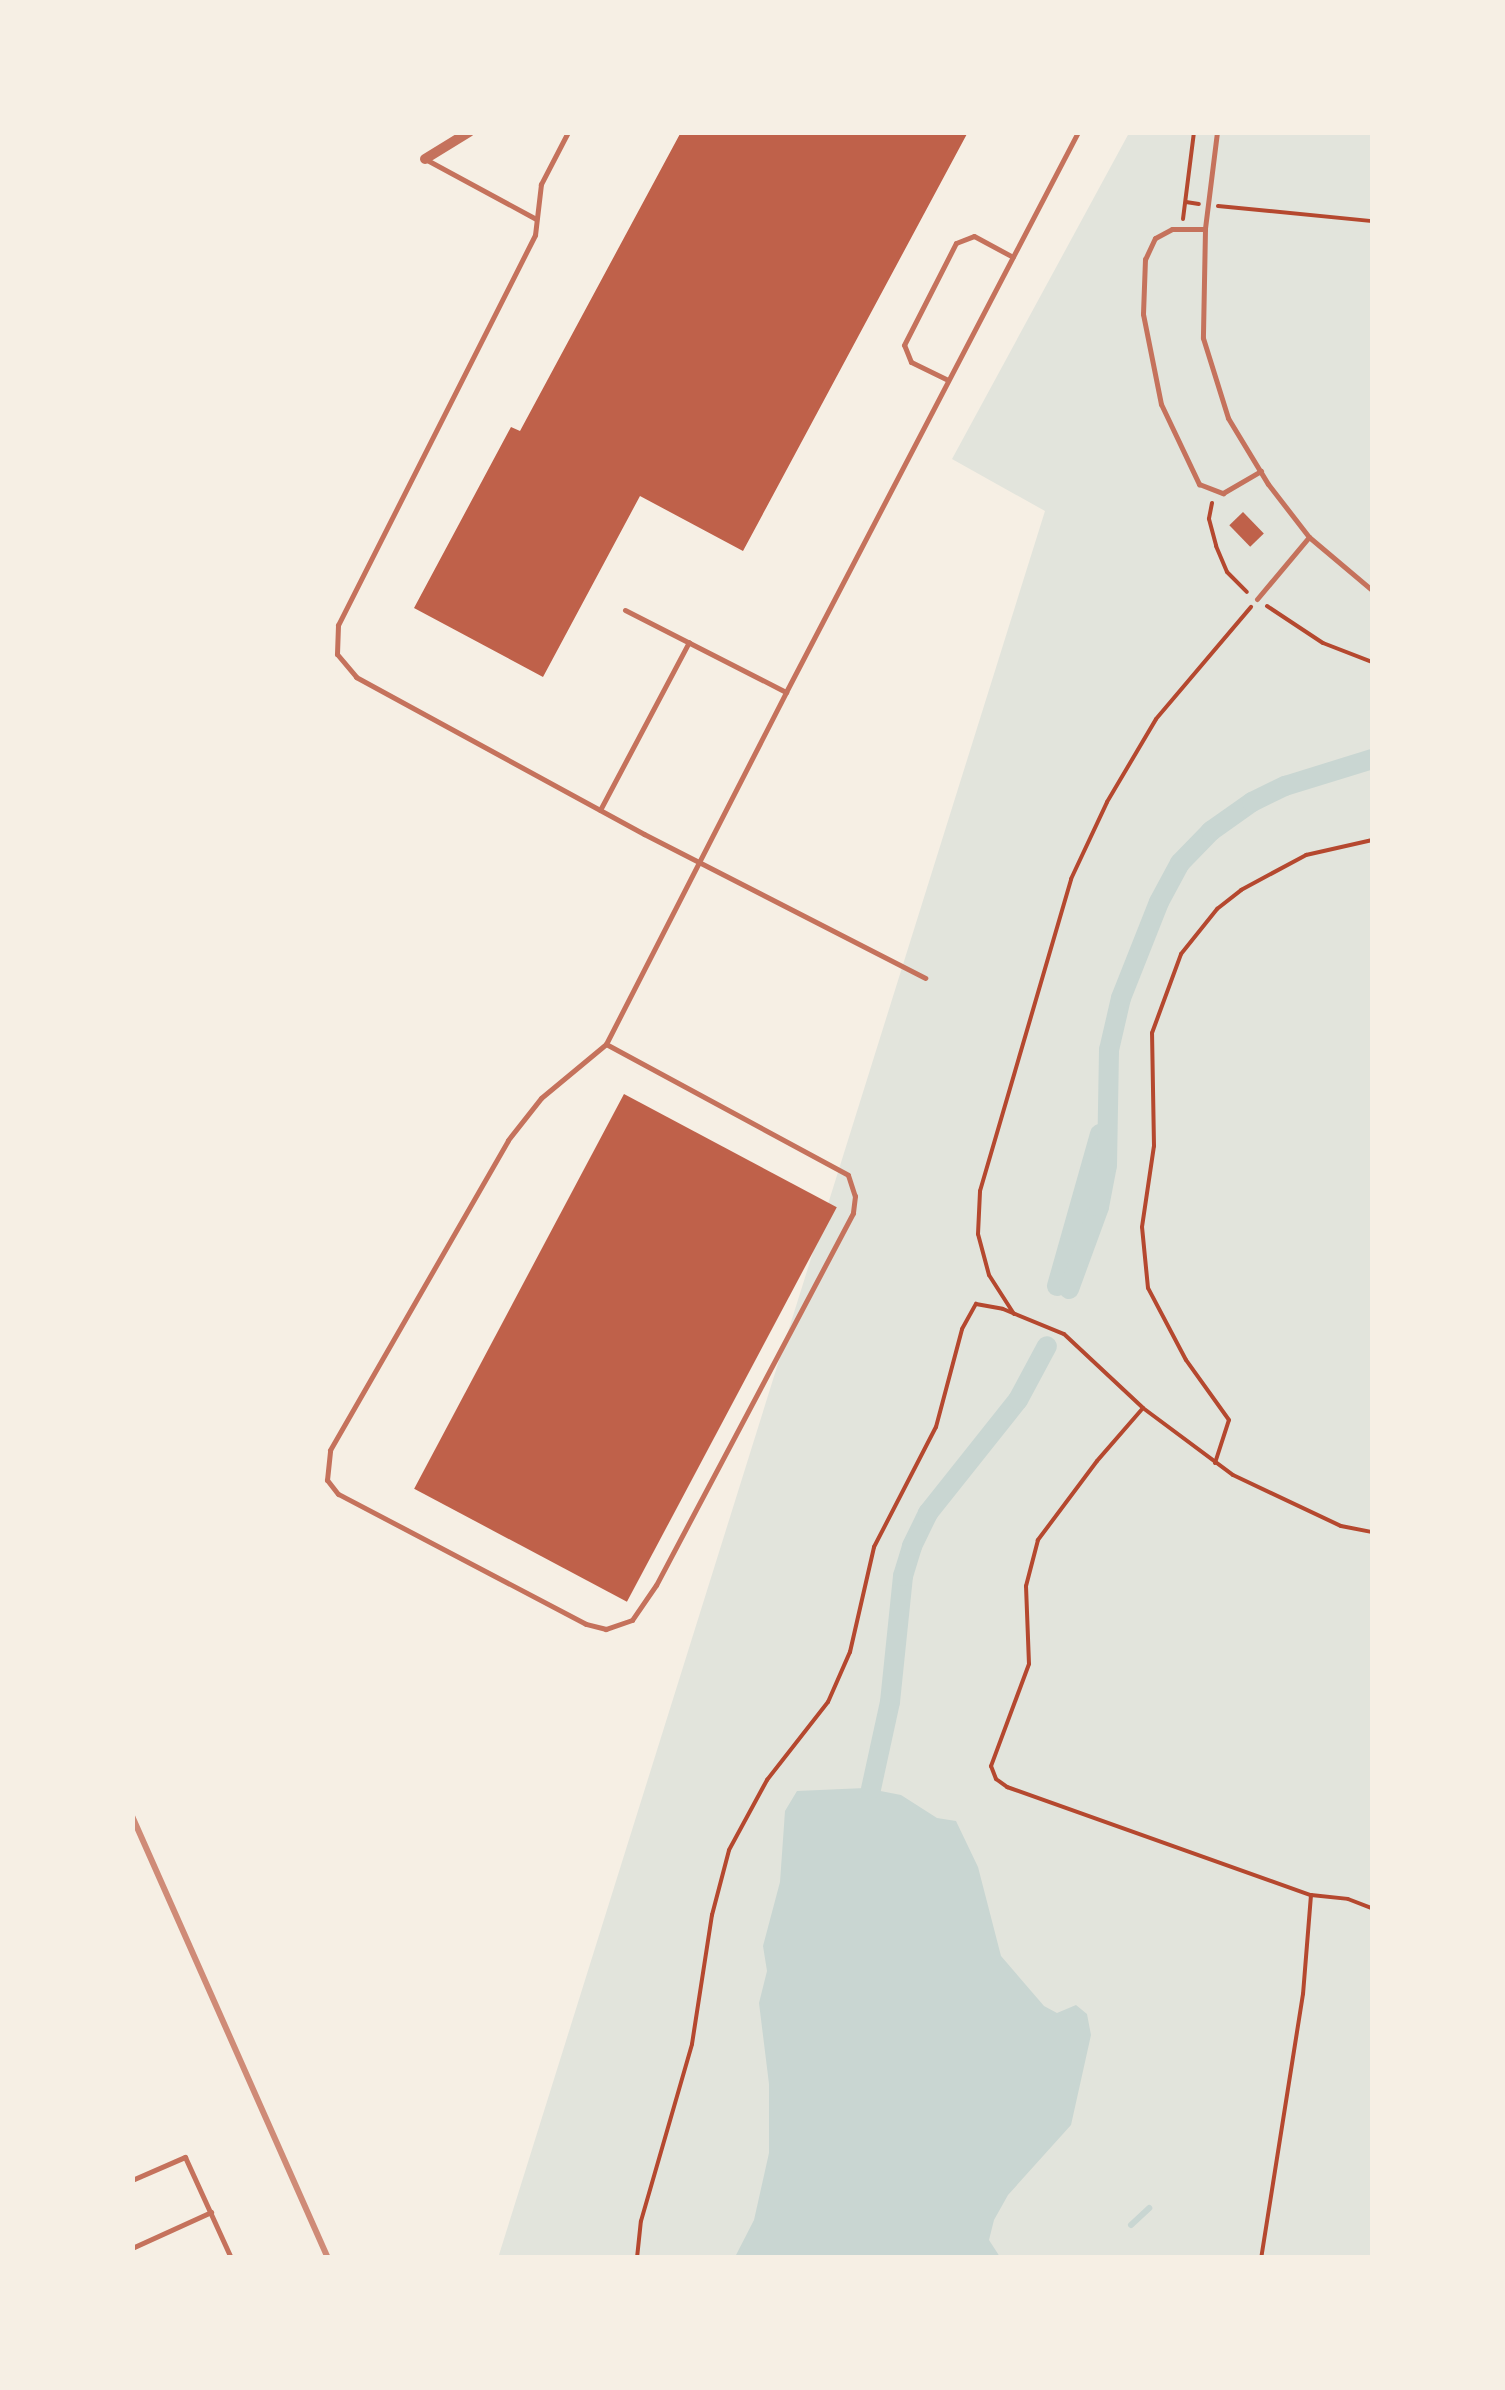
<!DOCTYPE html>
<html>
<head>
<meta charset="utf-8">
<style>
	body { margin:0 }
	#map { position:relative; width:1505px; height:2390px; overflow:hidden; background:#f6efe4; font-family:"Roboto Condensed",sans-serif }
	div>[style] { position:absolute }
	.green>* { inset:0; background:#e2e4dc }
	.water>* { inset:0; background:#c9d6d2 }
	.stream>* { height:6px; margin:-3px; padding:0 3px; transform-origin:3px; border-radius:3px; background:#c9d6d2 }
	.canal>* { height:20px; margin:-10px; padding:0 10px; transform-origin:10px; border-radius:10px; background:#c9d6d2 }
	.building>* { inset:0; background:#bf614a; transform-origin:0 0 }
	.path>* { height:4px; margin:-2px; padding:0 2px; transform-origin:2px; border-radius:2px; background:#b5482f }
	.service>* { height:5px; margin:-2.5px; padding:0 2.5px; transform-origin:2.5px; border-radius:2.5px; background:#c5725c }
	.minor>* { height:10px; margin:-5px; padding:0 5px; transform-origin:5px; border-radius:5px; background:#c5725c }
	.rail>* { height:6px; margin:-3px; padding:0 3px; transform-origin:3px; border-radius:3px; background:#cf8b77 }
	span { translate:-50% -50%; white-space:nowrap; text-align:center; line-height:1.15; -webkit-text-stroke:9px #f6efe4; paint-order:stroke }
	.frame { position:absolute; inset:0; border:135px solid #f6efe4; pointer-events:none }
</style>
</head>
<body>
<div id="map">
	<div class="green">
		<i style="clip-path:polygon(1129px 133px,1372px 133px,1372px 2257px,498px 2258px,1045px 511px,952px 459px)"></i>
	</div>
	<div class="water">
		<i style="clip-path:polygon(865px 1788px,901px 1795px,937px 1818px,956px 1821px,978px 1867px,1001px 1956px,1044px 2006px,1057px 2013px,1076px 2005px,1087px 2014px,1091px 2035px,1071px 2125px,1008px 2195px,994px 2220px,989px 2240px,1000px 2257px,735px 2257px,754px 2220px,769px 2153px,769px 2084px,759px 2003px,767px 1971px,763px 1946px,780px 1882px,785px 1811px,797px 1791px)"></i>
	</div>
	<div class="stream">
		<i style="left:1131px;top:2225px;width:25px;rotate:-43deg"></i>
	</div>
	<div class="canal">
		<i style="left:1057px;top:1286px;width:158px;rotate:-74.2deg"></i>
		<i style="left:1069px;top:1289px;width:87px;rotate:-69.9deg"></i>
		<i style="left:1099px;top:1207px;width:43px;rotate:-79.2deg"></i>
		<i style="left:1107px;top:1165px;width:115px;rotate:-89deg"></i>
		<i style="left:1109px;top:1050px;width:53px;rotate:-77deg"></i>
		<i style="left:1121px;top:998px;width:103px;rotate:-68.4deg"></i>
		<i style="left:1159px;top:902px;width:44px;rotate:-61.7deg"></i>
		<i style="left:1180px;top:863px;width:45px;rotate:-45.9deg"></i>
		<i style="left:1211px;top:831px;width:50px;rotate:-35.3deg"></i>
		<i style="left:1252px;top:802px;width:37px;rotate:-26deg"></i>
		<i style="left:1285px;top:786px;width:91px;rotate:-17.2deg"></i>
		<i style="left:871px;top:1789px;width:89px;rotate:-77.7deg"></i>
		<i style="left:890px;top:1702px;width:127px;rotate:-84.1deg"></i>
		<i style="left:903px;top:1576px;width:31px;rotate:-73deg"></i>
		<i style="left:912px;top:1546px;width:37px;rotate:-64deg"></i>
		<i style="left:928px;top:1513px;width:144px;rotate:-51.5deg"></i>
		<i style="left:1018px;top:1400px;width:61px;rotate:-61.8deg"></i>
	</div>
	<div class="building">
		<i style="clip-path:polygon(681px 132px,968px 132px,743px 551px,640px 496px,543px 677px,414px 608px,511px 427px,520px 431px)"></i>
		<i style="left:1243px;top:512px;width:30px;height:19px;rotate:46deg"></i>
		<i style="left:624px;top:1094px;width:241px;height:447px;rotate:28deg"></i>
	</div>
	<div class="path">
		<i style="left:1186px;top:202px;width:13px;rotate:9deg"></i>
		<i style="left:1218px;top:206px;width:155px;rotate:5.6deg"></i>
		<i style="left:1183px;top:219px;width:88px;rotate:-82.8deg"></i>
		<i style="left:1212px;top:503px;width:16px;rotate:101deg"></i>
		<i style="left:1209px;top:519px;width:28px;rotate:75deg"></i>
		<i style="left:1216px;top:546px;width:28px;rotate:67deg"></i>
		<i style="left:1227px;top:572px;width:28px;rotate:45deg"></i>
		<i style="left:1267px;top:606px;width:67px;rotate:33.5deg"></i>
		<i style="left:1323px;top:643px;width:53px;rotate:21.2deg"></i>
		<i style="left:1014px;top:1314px;width:46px;rotate:-122.7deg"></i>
		<i style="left:989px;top:1275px;width:42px;rotate:-105deg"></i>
		<i style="left:978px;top:1234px;width:43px;rotate:-87.3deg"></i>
		<i style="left:980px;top:1191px;width:325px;rotate:-73.7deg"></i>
		<i style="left:1071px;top:879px;width:85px;rotate:-64.9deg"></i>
		<i style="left:1107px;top:802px;width:96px;rotate:-59.4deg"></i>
		<i style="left:1156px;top:719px;width:147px;rotate:-49.7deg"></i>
		<i style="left:1143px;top:1408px;width:70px;rotate:131deg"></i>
		<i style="left:1097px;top:1461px;width:99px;rotate:126.8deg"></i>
		<i style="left:1038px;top:1540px;width:48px;rotate:104.6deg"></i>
		<i style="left:1026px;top:1586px;width:78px;rotate:87.8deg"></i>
		<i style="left:1029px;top:1664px;width:109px;rotate:110.4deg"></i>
		<i style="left:991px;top:1766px;width:14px;rotate:69deg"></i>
		<i style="left:996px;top:1779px;width:14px;rotate:36deg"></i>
		<i style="left:1007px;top:1787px;width:323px;rotate:19.6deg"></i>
		<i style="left:1311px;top:1895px;width:99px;rotate:94.6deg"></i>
		<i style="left:1303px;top:1994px;width:267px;rotate:99deg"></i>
		<i style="left:1215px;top:1463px;width:45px;rotate:-72deg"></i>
		<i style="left:1229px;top:1420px;width:74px;rotate:-125.6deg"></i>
		<i style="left:1186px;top:1360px;width:81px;rotate:-117.8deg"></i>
		<i style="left:1148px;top:1288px;width:61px;rotate:-95.6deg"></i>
		<i style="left:1142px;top:1227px;width:82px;rotate:-81.6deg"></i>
		<i style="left:1154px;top:1146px;width:113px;rotate:-91deg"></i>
		<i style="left:1152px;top:1033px;width:84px;rotate:-69.8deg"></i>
		<i style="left:1181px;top:954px;width:58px;rotate:-51.3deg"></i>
		<i style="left:1217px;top:909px;width:31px;rotate:-38deg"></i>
		<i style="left:1241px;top:890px;width:74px;rotate:-28.3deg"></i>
		<i style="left:1306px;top:855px;width:68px;rotate:-12.8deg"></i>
		<i style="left:1311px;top:1895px;width:37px;rotate:6deg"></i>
		<i style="left:1348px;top:1899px;width:26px;rotate:21deg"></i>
		<i style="left:637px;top:2258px;width:37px;rotate:-84deg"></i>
		<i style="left:641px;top:2221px;width:184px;rotate:-73.9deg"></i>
		<i style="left:692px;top:2044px;width:131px;rotate:-81.2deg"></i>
		<i style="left:712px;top:1915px;width:67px;rotate:-75.3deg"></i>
		<i style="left:729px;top:1850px;width:80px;rotate:-61.5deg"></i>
		<i style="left:767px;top:1780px;width:99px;rotate:-52deg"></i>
		<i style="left:828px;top:1702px;width:55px;rotate:-66.3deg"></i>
		<i style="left:850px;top:1652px;width:108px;rotate:-77.1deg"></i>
		<i style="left:874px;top:1547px;width:135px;rotate:-62.7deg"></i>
		<i style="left:936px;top:1427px;width:101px;rotate:-75.1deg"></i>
		<i style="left:962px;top:1329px;width:29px;rotate:-61deg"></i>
		<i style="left:976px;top:1304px;width:27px;rotate:10deg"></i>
		<i style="left:1003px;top:1309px;width:66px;rotate:22.3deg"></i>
		<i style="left:1064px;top:1334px;width:108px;rotate:43.1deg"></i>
		<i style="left:1143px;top:1408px;width:112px;rotate:36.7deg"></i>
		<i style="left:1233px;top:1475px;width:119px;rotate:25.3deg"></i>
		<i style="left:1341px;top:1526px;width:32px;rotate:11deg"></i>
	</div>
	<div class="service">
		<i style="left:568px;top:132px;width:59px;rotate:117.4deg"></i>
		<i style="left:541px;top:184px;width:51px;rotate:96.7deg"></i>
		<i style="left:535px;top:235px;width:437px;rotate:116.8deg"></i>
		<i style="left:338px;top:625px;width:29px;rotate:92deg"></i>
		<i style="left:337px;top:654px;width:30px;rotate:50deg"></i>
		<i style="left:356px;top:677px;width:328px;rotate:28.6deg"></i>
		<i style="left:644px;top:834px;width:316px;rotate:27.1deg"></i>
		<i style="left:1217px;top:132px;width:98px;rotate:97.1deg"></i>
		<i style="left:1205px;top:229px;width:109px;rotate:91.1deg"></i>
		<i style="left:1203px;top:338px;width:84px;rotate:72.6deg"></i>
		<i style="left:1228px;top:418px;width:77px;rotate:58.8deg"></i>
		<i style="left:1268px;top:484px;width:67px;rotate:52.3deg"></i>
		<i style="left:1309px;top:537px;width:82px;rotate:40.1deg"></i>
		<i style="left:427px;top:160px;width:124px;rotate:28.4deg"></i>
		<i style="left:1205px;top:229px;width:33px;rotate:180deg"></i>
		<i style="left:1172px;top:229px;width:19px;rotate:152deg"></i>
		<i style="left:1155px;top:238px;width:23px;rotate:115deg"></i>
		<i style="left:1145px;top:259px;width:55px;rotate:92.1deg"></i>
		<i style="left:1143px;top:314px;width:92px;rotate:78.7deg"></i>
		<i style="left:1161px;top:404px;width:89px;rotate:64.6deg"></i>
		<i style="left:1199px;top:484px;width:26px;rotate:21deg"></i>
		<i style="left:1223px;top:493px;width:44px;rotate:-30.1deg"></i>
		<i style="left:948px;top:380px;width:41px;rotate:-154.1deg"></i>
		<i style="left:911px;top:362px;width:18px;rotate:-112deg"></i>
		<i style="left:904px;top:345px;width:114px;rotate:-63deg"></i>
		<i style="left:956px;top:243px;width:19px;rotate:-21deg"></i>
		<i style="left:974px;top:236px;width:44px;rotate:28.3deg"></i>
		<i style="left:1257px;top:599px;width:81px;rotate:-50deg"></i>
		<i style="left:625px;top:610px;width:181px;rotate:27deg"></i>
		<i style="left:786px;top:692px;width:632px;rotate:-62.46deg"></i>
		<i style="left:600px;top:810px;width:190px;rotate:-62.1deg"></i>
		<i style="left:606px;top:1044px;width:275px;rotate:28.4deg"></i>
		<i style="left:848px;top:1175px;width:22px;rotate:72deg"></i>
		<i style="left:855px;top:1196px;width:17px;rotate:97deg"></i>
		<i style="left:853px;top:1213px;width:421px;rotate:117.9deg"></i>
		<i style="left:656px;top:1585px;width:42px;rotate:124.4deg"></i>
		<i style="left:632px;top:1620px;width:28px;rotate:161deg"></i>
		<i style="left:606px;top:1629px;width:21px;rotate:-166deg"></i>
		<i style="left:586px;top:1624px;width:280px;rotate:-152.3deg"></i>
		<i style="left:338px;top:1494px;width:18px;rotate:-128deg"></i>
		<i style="left:327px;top:1480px;width:30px;rotate:-84deg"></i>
		<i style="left:330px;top:1450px;width:357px;rotate:-60.1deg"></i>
		<i style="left:508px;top:1140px;width:53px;rotate:-51.8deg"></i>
		<i style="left:541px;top:1098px;width:85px;rotate:-39.7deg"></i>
		<i style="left:606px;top:1044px;width:395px;rotate:-62.9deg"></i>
		<i style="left:132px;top:2180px;width:58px;rotate:-23.5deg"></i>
		<i style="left:185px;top:2157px;width:111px;rotate:65.5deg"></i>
		<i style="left:132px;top:2248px;width:87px;rotate:-24.5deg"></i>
	</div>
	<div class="minor">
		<i style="left:425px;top:159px;width:52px;rotate:-31.5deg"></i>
	</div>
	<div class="rail">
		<i style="left:132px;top:1816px;width:484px;rotate:66.1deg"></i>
	</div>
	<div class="frame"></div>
</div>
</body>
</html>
